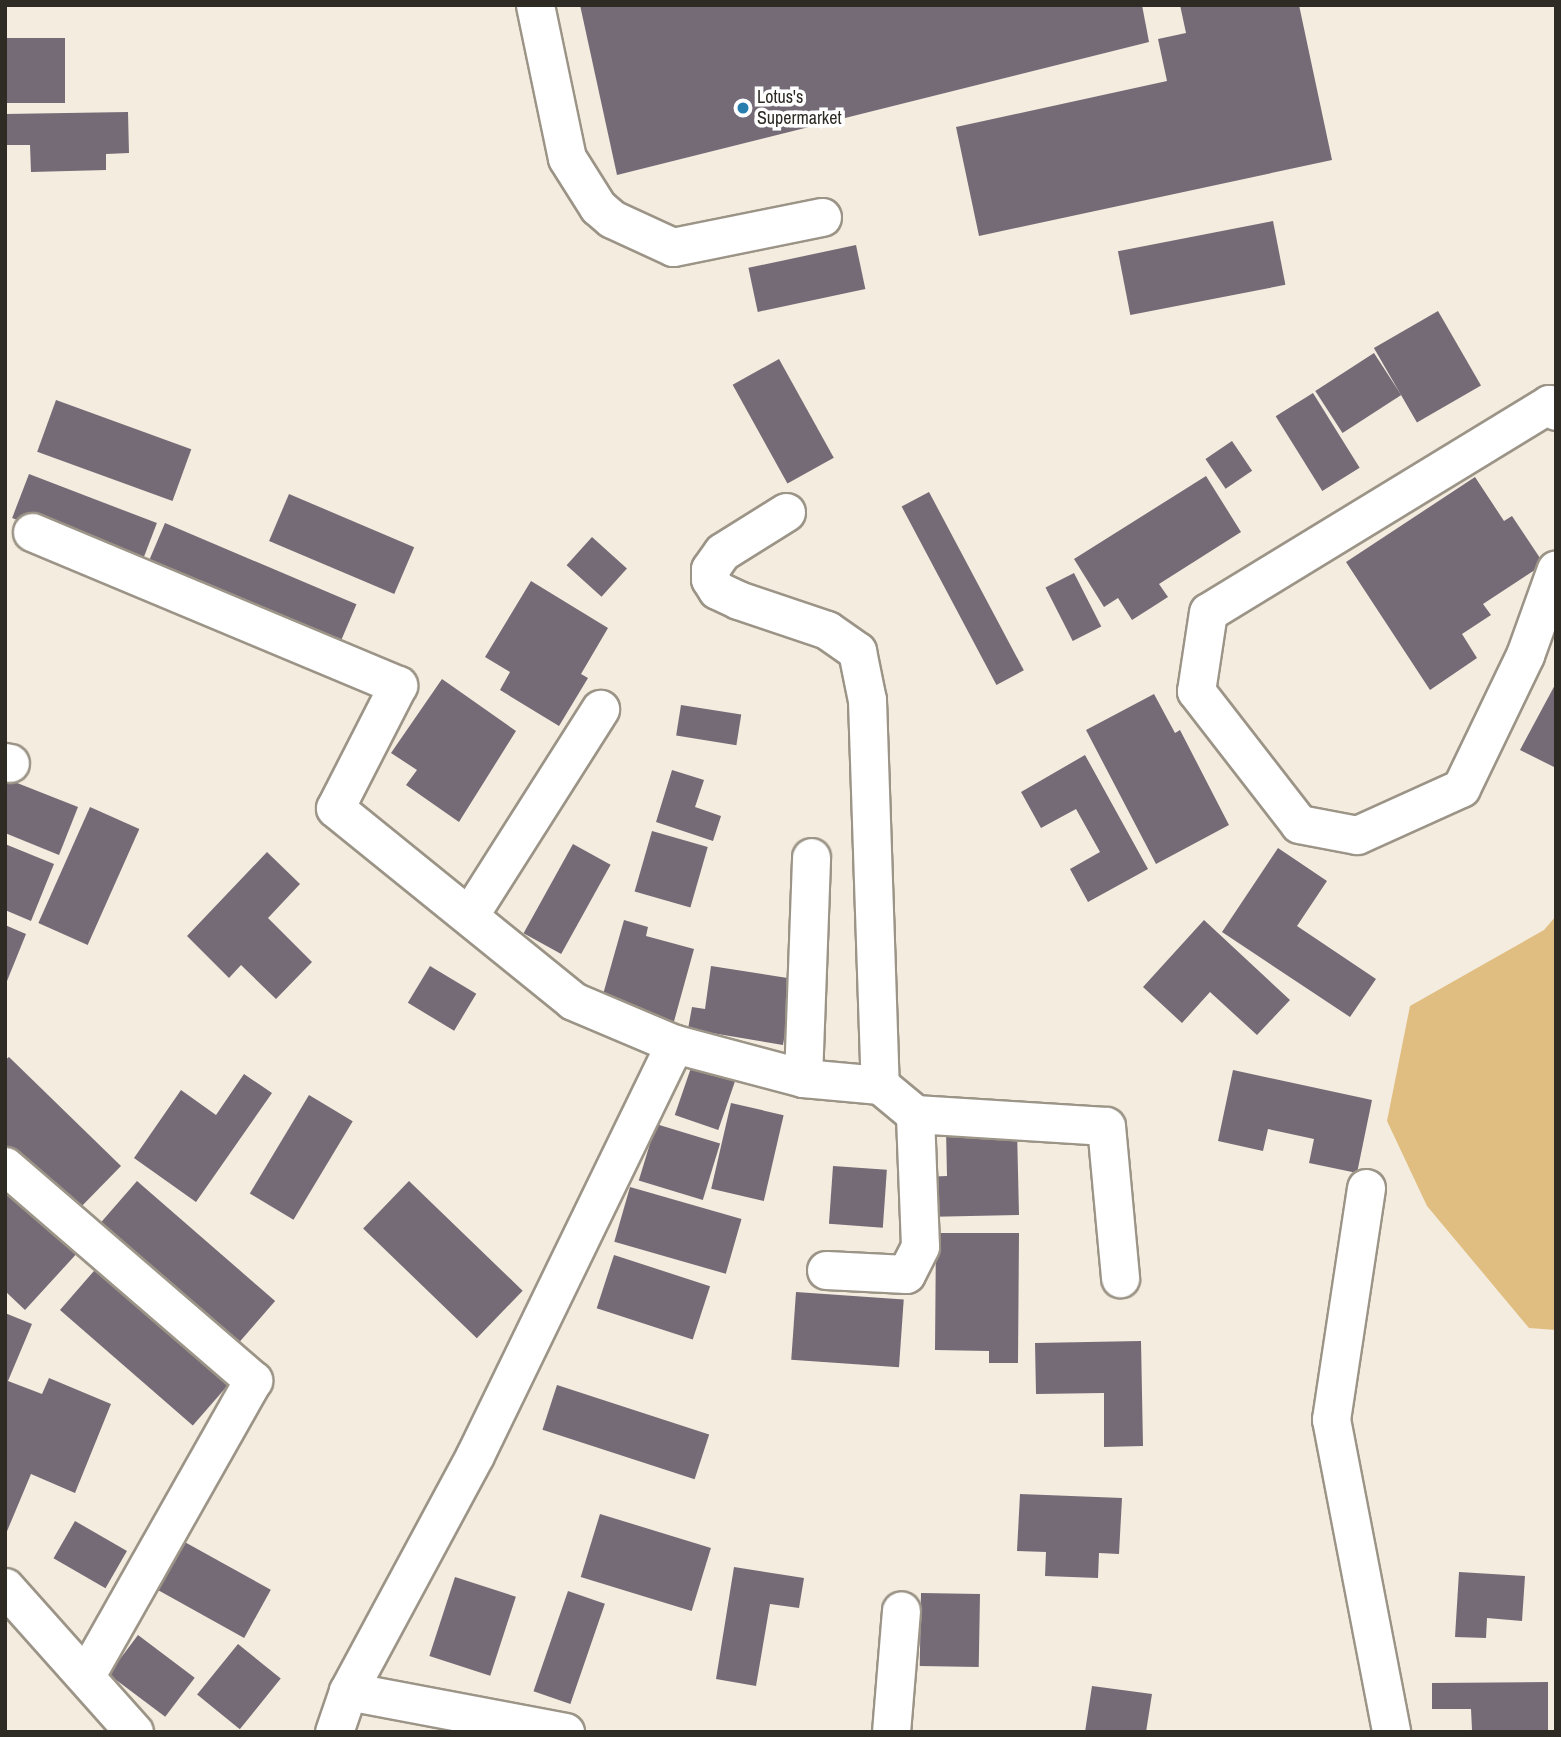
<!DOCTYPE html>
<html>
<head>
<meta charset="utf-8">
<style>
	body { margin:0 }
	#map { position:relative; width:1561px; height:1737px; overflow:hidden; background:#f4ecde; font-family:"Archivo Narrow",sans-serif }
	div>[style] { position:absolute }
	.green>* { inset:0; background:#e0be81 }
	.building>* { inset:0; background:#746b77; transform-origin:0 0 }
	.roads { filter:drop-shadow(2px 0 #9b9487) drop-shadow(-2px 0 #9b9487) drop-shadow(0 2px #9b9487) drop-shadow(0 -2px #9b9487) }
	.minor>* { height:37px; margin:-18.5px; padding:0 18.5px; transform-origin:18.5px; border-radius:18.5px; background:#fff }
	.dots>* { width:19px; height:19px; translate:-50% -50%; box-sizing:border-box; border:4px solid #fff; border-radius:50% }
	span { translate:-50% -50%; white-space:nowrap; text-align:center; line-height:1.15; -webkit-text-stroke:7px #fff; paint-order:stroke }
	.poi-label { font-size:18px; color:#2e2b25 }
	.left { translate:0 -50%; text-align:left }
	.frame { position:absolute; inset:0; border:7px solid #2e2b25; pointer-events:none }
</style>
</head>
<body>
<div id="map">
	<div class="green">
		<i style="clip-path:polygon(1556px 916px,1556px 1330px,1529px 1328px,1427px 1206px,1387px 1121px,1410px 1006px,1544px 930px)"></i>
	</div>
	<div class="building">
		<i style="clip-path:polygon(580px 5px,1142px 5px,1149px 42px,617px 175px)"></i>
		<i style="clip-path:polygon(1180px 5px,1299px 5px,1332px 160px,979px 236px,956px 127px,1167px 81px,1158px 39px,1186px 33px)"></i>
		<i style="left:5px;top:38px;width:60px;height:65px"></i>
		<i style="clip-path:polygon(128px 112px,129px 153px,106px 154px,106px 170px,31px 172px,30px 145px,5px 145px,5px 114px)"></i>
		<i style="left:1273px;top:221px;width:65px;height:158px;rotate:79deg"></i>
		<i style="left:856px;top:245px;width:45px;height:110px;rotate:78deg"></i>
		<i style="left:1438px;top:311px;width:86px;height:74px;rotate:60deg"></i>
		<i style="left:1374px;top:353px;width:50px;height:70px;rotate:57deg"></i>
		<i style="left:779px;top:359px;width:113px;height:53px;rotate:61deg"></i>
		<i style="left:1313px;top:393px;width:88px;height:44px;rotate:58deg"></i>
		<i style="left:56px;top:400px;width:144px;height:55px;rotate:20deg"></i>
		<i style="left:1232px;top:441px;width:36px;height:32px;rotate:56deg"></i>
		<i style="left:29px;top:474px;width:137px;height:47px;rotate:21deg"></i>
		<i style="clip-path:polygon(1206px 476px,1241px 532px,1159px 584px,1168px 597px,1132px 620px,1118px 598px,1104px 607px,1074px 559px)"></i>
		<i style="clip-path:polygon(1475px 477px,1504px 521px,1512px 516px,1544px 564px,1483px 604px,1491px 615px,1462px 634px,1477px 658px,1430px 690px,1346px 562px)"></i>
		<i style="left:929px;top:492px;width:202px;height:31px;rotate:62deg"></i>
		<i style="left:289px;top:494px;width:136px;height:51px;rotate:23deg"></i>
		<i style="left:165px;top:523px;width:208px;height:48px;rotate:23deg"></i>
		<i style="left:592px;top:537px;width:47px;height:38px;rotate:42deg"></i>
		<i style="left:1074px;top:573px;width:60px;height:32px;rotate:63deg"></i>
		<i style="clip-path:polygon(531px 581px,608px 628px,581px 674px,588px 678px,559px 726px,500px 690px,510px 672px,485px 657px)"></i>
		<i style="clip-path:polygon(442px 679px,516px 731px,459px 822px,406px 785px,417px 770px,391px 753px)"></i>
		<i style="clip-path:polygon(1556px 683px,1556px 768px,1520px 750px)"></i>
		<i style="clip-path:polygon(1154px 694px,1175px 733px,1180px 730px,1229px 825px,1156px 864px,1086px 730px)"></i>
		<i style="left:681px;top:705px;width:61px;height:31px;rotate:9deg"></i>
		<i style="clip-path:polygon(1085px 755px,1148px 869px,1088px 902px,1070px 869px,1100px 852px,1076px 809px,1041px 828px,1021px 792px)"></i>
		<i style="clip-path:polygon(672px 770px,704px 780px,695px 807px,721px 816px,713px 841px,656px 822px)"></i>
		<i style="clip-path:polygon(7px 779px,78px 807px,59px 855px,5px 833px)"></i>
		<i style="left:90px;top:807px;width:54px;height:127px;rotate:24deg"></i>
		<i style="left:652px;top:831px;width:58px;height:63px;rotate:16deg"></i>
		<i style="clip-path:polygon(5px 844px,54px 864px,31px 921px,5px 910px)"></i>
		<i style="left:573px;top:844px;width:43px;height:102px;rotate:29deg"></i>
		<i style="clip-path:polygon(1278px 848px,1327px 881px,1297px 926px,1376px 979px,1350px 1017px,1222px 932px)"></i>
		<i style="clip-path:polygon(267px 852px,300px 884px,268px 918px,312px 962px,276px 999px,241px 965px,229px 978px,187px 936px)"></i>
		<i style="clip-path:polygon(624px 920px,648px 927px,646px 936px,694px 949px,673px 1025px,600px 1005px)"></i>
		<i style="clip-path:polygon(1204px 920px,1290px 1000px,1257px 1035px,1210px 992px,1182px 1023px,1143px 987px)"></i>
		<i style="clip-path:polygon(5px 925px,26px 934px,5px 986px)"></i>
		<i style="left:430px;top:966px;width:54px;height:43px;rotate:31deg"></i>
		<i style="clip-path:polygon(711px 966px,794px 979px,783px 1045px,688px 1029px,692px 1007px,705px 1009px)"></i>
		<i style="clip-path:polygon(9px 1057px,121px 1166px,75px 1213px,5px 1144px,5px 1060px)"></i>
		<i style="left:693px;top:1062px;width:46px;height:56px;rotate:19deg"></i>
		<i style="clip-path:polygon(1233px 1070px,1372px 1100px,1357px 1173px,1309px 1163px,1314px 1139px,1268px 1129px,1263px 1151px,1218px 1141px)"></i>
		<i style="clip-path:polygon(244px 1074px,272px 1093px,196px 1202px,134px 1158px,181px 1090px,216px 1115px)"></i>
		<i style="left:309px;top:1095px;width:51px;height:115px;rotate:31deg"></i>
		<i style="left:731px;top:1103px;width:54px;height:88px;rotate:13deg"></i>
		<i style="left:656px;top:1124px;width:67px;height:59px;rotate:17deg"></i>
		<i style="clip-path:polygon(1017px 1129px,1019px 1215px,923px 1217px,922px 1177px,947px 1176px,946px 1130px)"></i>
		<i style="left:833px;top:1166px;width:54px;height:58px;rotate:4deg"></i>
		<i style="clip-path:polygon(5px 1180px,80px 1250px,25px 1310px,5px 1291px)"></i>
		<i style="left:137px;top:1181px;width:183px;height:61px;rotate:41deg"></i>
		<i style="left:409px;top:1181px;width:158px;height:66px;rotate:44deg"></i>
		<i style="left:630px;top:1187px;width:116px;height:57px;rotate:16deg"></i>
		<i style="clip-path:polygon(936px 1233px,1019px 1233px,1018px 1363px,989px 1363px,989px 1351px,935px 1350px)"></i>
		<i style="left:614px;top:1255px;width:101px;height:56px;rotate:18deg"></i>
		<i style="left:100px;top:1264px;width:176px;height:61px;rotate:41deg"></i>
		<i style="left:796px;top:1292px;width:108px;height:68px;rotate:4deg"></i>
		<i style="clip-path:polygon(5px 1313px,32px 1324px,8px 1381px,42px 1394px,49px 1378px,111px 1404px,75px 1493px,31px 1474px,5px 1536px)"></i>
		<i style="clip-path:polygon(1141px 1341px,1143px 1446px,1104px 1447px,1104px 1393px,1036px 1394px,1035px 1343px)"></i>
		<i style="left:557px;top:1385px;width:160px;height:47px;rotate:18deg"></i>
		<i style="clip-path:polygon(1020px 1494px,1122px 1498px,1119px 1554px,1099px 1553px,1098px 1578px,1045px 1576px,1046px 1552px,1017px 1551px)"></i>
		<i style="left:600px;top:1514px;width:116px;height:66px;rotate:17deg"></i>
		<i style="left:75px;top:1521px;width:60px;height:43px;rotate:30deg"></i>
		<i style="left:172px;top:1535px;width:113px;height:55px;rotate:29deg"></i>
		<i style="clip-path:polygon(734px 1567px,804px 1578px,799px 1608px,770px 1604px,756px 1686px,716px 1679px)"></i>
		<i style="clip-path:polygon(1459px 1572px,1525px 1576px,1522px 1621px,1487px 1618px,1486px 1638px,1455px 1637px)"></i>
		<i style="left:455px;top:1577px;width:64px;height:83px;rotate:18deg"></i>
		<i style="left:568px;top:1591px;width:39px;height:106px;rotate:19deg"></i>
		<i style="left:921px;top:1593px;width:59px;height:73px;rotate:1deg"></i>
		<i style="left:138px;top:1635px;width:71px;height:49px;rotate:37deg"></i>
		<i style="left:238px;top:1644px;width:55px;height:65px;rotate:39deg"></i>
		<i style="clip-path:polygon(1548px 1682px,1548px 1730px,1472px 1730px,1471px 1709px,1432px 1709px,1432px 1683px)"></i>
		<i style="clip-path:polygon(1092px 1686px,1152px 1694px,1146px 1732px,1085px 1732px)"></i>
	</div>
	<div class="roads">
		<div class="minor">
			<i style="left:535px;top:5px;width:156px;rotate:78.2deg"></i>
			<i style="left:567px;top:158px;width:58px;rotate:57.7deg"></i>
			<i style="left:598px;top:207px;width:18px;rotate:41deg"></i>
			<i style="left:612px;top:219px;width:67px;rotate:24.7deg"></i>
			<i style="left:673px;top:247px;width:152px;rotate:-11.4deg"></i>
			<i style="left:1556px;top:411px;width:10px;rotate:-135deg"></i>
			<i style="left:1549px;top:404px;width:399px;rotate:148.6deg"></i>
			<i style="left:1208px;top:612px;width:80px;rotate:98.6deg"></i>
			<i style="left:1196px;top:691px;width:168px;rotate:52.2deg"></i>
			<i style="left:1299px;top:824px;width:59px;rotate:10.7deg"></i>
			<i style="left:1357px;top:835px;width:114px;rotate:-24.3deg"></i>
			<i style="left:1461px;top:788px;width:148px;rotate:-64.3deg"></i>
			<i style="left:1525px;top:655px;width:91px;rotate:-70.2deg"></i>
			<i style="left:786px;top:512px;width:75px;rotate:148deg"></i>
			<i style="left:722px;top:552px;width:21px;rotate:125deg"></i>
			<i style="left:710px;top:569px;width:10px;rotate:90deg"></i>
			<i style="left:710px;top:579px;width:13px;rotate:58deg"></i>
			<i style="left:717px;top:590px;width:23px;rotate:25deg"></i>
			<i style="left:738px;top:600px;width:94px;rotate:18.6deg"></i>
			<i style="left:827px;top:630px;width:37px;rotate:35deg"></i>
			<i style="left:857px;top:651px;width:50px;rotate:78.5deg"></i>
			<i style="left:867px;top:700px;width:385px;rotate:88.1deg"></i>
			<i style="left:32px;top:532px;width:397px;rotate:22.7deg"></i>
			<i style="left:398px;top:685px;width:138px;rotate:117.1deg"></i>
			<i style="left:335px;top:808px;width:306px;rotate:39deg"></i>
			<i style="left:573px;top:1001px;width:111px;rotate:22.9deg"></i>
			<i style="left:675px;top:1044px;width:132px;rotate:14.9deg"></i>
			<i style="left:803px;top:1078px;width:77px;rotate:5.2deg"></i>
			<i style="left:880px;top:1085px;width:45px;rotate:39.6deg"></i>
			<i style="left:915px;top:1114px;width:191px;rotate:3.6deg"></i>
			<i style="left:1106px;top:1126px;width:153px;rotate:84.7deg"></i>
			<i style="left:5px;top:762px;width:5px;rotate:11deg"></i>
			<i style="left:470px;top:914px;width:243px;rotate:-57.6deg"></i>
			<i style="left:803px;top:1078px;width:221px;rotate:-87.9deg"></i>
			<i style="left:5px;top:1166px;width:328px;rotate:40.8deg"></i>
			<i style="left:253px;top:1380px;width:338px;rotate:119.5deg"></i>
			<i style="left:1366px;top:1188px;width:234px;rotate:98.6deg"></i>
			<i style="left:1331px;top:1419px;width:319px;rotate:79.1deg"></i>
			<i style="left:826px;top:1270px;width:80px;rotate:2.9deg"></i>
			<i style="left:906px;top:1274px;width:31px;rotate:-63deg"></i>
			<i style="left:920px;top:1246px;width:132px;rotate:-92.2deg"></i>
			<i style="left:5px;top:1587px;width:194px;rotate:48.3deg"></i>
			<i style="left:348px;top:1691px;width:221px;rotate:10.7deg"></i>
			<i style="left:334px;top:1732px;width:43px;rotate:-71.1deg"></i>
			<i style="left:348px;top:1691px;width:268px;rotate:-61.7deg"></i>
			<i style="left:475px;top:1455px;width:457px;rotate:-64.1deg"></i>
			<i style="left:891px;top:1732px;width:122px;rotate:-85.3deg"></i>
		</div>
	</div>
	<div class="dots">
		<i style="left:743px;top:108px;background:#277dad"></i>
	</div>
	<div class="poi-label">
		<span class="left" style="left:757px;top:108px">Lotus's<br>Supermarket</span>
	</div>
	<div class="frame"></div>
</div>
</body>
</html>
